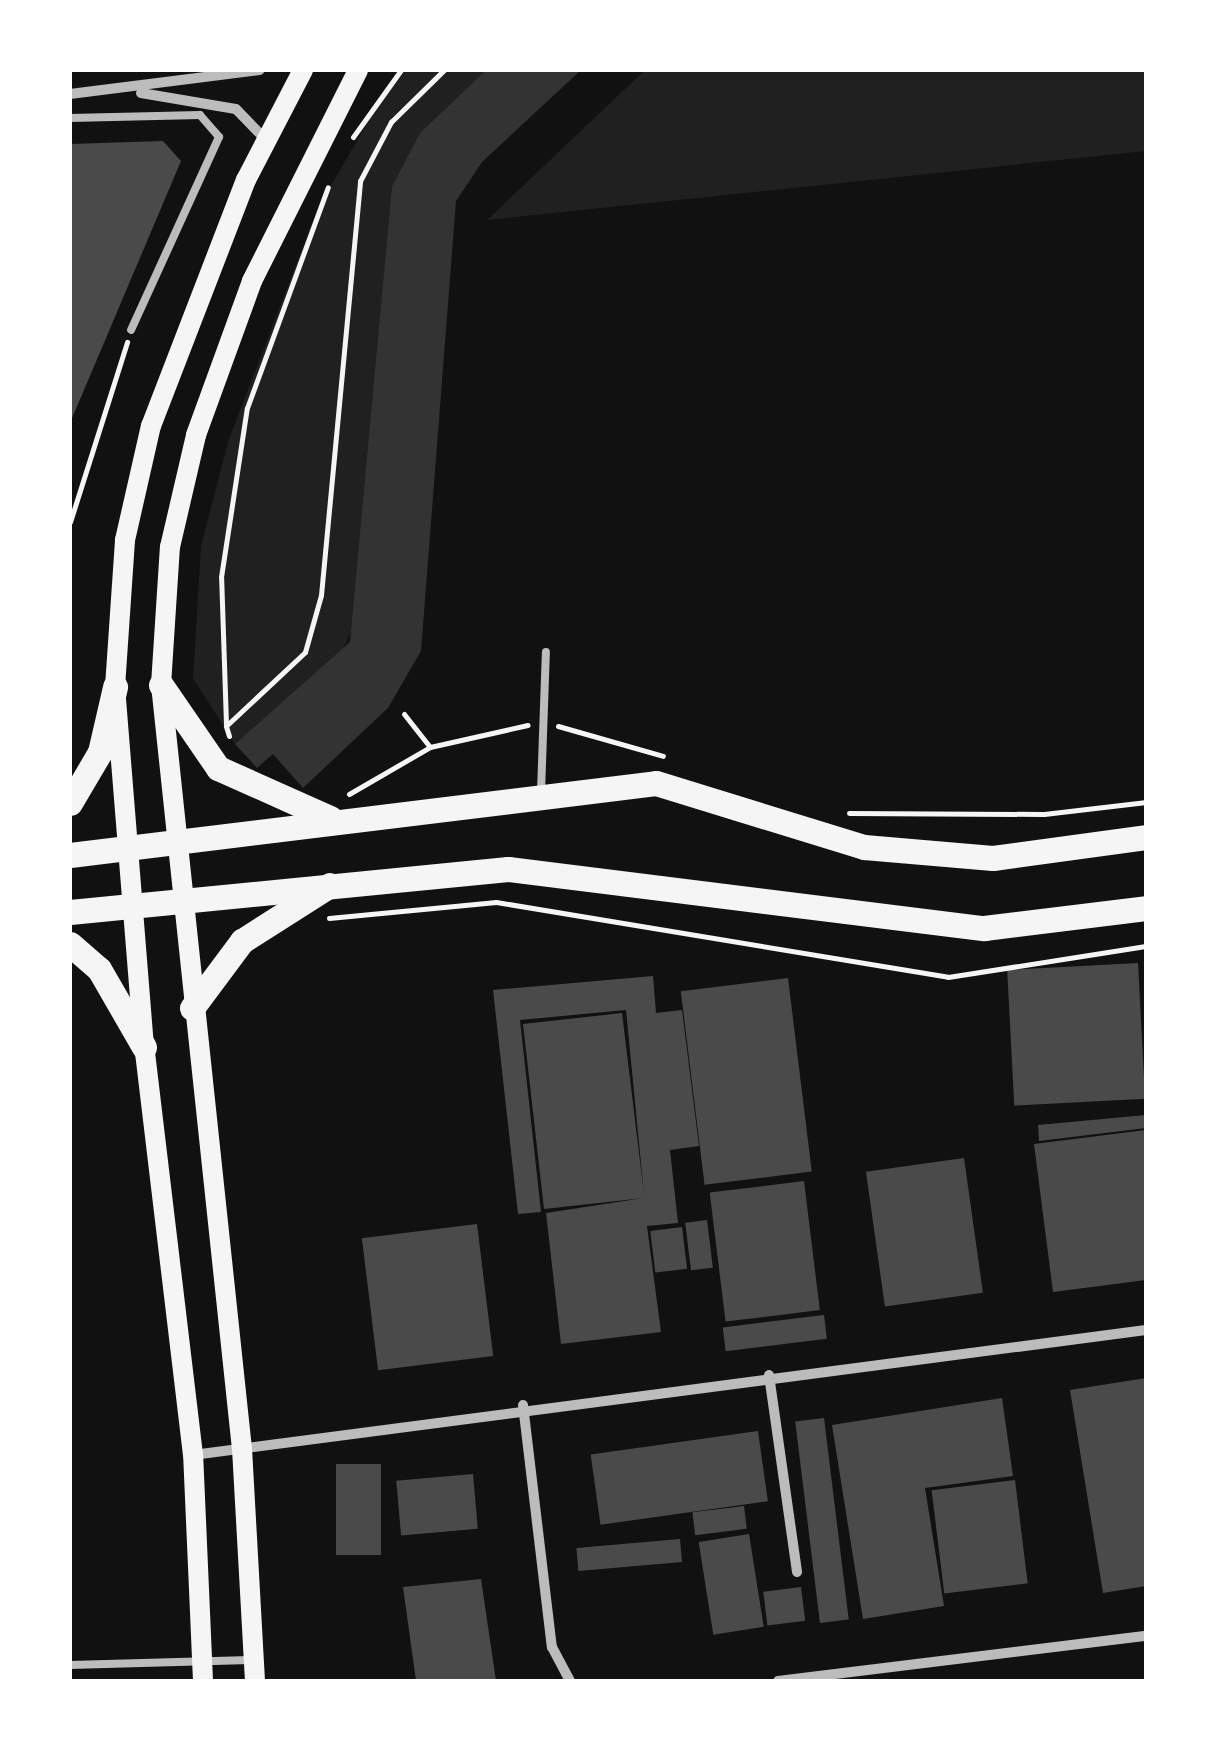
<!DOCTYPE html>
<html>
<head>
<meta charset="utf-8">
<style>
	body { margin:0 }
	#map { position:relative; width:1216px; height:1751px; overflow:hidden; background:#111; font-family:Raleway,sans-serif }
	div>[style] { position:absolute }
	.green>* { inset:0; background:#202020 }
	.water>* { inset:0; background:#333 }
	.building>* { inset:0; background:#4a4a4a; transform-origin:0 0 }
	.path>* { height:5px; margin:-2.5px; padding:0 2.5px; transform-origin:2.5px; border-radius:2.5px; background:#f5f5f5 }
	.service>* { height:8px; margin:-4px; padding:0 4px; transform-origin:4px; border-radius:4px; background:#bcbcbc }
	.minor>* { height:10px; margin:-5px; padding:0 5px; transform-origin:5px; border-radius:5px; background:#bcbcbc }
	.secondary>* { height:20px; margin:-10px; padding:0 10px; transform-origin:10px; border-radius:10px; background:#f5f5f5 }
	.primary>* { height:25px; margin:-12.5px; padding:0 12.5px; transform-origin:12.5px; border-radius:12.5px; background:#f5f5f5 }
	span { translate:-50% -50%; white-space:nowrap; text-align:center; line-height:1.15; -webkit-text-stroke:8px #fff; paint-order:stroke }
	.frame { position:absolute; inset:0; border:72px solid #fff; pointer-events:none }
</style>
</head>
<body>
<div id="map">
	<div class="green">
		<i style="clip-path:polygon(398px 70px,486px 70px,420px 133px,392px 186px,353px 628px,337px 660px,235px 744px,193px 678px,201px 546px,228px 442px,317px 210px)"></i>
		<i style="clip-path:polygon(645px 70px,1146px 70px,1146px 151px,487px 220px)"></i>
	</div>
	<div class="water">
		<i style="clip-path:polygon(486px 70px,581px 70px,482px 162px,456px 201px,421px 651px,388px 708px,303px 788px,273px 754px,257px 768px,235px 744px,350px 642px,392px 186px,420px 133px)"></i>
	</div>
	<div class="building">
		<i style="clip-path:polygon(163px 141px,181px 161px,70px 423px,70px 144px)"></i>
		<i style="left:1138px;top:963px;width:136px;height:131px;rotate:87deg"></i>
		<i style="clip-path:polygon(653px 976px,656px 1013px,682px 1010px,699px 1146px,670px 1150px,678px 1223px,647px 1226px,661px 1332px,561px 1344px,546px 1213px,644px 1198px,544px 1209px,523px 1024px,622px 1013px,644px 1194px,626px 1010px,520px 1020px,541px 1212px,518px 1214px,493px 990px)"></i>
		<i style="left:788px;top:978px;width:195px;height:108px;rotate:83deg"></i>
		<i style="clip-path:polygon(1146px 1115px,1146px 1128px,1039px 1141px,1038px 1125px)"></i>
		<i style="clip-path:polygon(1146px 1130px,1146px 1280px,1053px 1292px,1034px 1144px)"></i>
		<i style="left:964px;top:1158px;width:136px;height:99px;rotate:82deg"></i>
		<i style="left:804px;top:1181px;width:130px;height:95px;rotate:83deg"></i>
		<i style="left:707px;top:1220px;width:48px;height:22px;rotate:83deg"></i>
		<i style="left:477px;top:1224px;width:133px;height:116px;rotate:83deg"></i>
		<i style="left:682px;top:1227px;width:42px;height:32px;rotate:83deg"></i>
		<i style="left:824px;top:1315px;width:24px;height:102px;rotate:83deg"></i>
		<i style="clip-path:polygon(1146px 1378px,1146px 1586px,1103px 1593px,1070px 1390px)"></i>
		<i style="clip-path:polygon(1002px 1398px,1013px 1476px,925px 1488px,944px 1606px,863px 1619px,832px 1425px)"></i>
		<i style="left:824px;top:1418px;width:203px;height:29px;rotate:83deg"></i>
		<i style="left:758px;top:1431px;width:71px;height:169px;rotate:82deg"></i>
		<i style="left:336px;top:1464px;width:45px;height:91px"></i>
		<i style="left:473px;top:1474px;width:55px;height:77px;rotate:85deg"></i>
		<i style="left:1015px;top:1480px;width:104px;height:84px;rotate:83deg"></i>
		<i style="left:744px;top:1506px;width:23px;height:52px;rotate:83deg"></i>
		<i style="left:749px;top:1534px;width:94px;height:51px;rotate:81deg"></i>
		<i style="left:680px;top:1539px;width:23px;height:104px;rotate:85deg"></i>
		<i style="clip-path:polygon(481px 1579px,496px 1681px,416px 1681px,403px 1587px)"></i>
		<i style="left:801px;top:1587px;width:34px;height:38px;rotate:83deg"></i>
	</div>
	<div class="path">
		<i style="left:353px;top:137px;width:82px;rotate:-54.4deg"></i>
		<i style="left:70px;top:522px;width:189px;rotate:-72.4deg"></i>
		<i style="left:404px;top:714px;width:42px;rotate:51.8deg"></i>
		<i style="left:226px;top:724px;width:147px;rotate:-91.9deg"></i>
		<i style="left:221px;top:577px;width:171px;rotate:-81.3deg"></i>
		<i style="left:247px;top:408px;width:235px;rotate:-69.9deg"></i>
		<i style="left:558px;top:726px;width:109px;rotate:15.9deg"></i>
		<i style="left:229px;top:736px;width:10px;rotate:-107deg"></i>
		<i style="left:226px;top:726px;width:108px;rotate:-43.1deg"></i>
		<i style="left:305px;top:652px;width:59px;rotate:-74.3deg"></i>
		<i style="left:321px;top:595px;width:416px;rotate:-84.6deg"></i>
		<i style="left:360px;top:181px;width:67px;rotate:-62.3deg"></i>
		<i style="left:391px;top:122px;width:74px;rotate:-44.5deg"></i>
		<i style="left:349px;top:794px;width:94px;rotate:-30.1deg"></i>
		<i style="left:430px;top:747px;width:100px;rotate:-12.7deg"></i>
		<i style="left:849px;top:813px;width:195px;rotate:0.3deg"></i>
		<i style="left:1044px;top:814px;width:103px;rotate:-6.7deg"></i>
		<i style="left:329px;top:918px;width:168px;rotate:-5.5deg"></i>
		<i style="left:496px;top:902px;width:458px;rotate:9.4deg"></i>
		<i style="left:948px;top:977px;width:200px;rotate:-8.9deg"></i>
	</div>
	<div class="service">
		<i style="left:70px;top:118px;width:130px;rotate:-1.3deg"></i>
		<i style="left:200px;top:115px;width:29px;rotate:49deg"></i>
		<i style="left:219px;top:137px;width:212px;rotate:114.5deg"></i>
		<i style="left:541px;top:792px;width:140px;rotate:-88deg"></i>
		<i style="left:70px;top:1665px;width:180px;rotate:-1.6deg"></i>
	</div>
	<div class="minor">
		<i style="left:141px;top:93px;width:96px;rotate:9.6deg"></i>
		<i style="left:236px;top:109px;width:40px;rotate:46deg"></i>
		<i style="left:70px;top:94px;width:191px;rotate:-7.2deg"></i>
		<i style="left:769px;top:1375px;width:199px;rotate:81.9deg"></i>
		<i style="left:523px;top:1405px;width:244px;rotate:83.2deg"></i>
		<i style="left:552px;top:1647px;width:38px;rotate:62deg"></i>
		<i style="left:193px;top:1455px;width:961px;rotate:-7.47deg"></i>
		<i style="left:778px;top:1681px;width:371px;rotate:-7deg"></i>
	</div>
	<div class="secondary">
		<i style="left:203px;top:1681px;width:226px;rotate:-92.5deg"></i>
		<i style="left:193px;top:1455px;width:411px;rotate:-96.8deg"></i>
		<i style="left:144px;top:1047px;width:361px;rotate:-94.6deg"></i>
		<i style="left:115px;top:687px;width:147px;rotate:-86.1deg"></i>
		<i style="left:125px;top:540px;width:117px;rotate:-77.2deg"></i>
		<i style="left:151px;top:426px;width:264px;rotate:-68.9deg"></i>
		<i style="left:246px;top:180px;width:124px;rotate:-62.6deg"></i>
		<i style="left:255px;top:1681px;width:232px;rotate:-93.2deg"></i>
		<i style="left:242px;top:1449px;width:768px;rotate:-96.05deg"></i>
		<i style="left:161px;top:685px;width:138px;rotate:-86.3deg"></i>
		<i style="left:170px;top:547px;width:115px;rotate:-76.9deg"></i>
		<i style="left:196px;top:435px;width:164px;rotate:-70deg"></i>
		<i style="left:252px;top:281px;width:236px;rotate:-63.3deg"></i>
	</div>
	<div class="primary">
		<i style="left:161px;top:685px;width:101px;rotate:55.5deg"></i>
		<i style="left:218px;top:768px;width:123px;rotate:24.1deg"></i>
		<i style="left:70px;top:803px;width:59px;rotate:-59.5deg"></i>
		<i style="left:100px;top:752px;width:67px;rotate:-77deg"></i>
		<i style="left:70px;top:855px;width:590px;rotate:-7deg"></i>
		<i style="left:656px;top:783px;width:218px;rotate:17.1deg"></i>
		<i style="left:864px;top:847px;width:129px;rotate:4.9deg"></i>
		<i style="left:993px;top:858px;width:154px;rotate:-7.8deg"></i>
		<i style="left:70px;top:912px;width:440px;rotate:-5.6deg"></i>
		<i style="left:508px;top:869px;width:480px;rotate:7.1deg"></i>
		<i style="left:984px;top:928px;width:163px;rotate:-7deg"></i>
		<i style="left:70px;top:944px;width:38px;rotate:41deg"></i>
		<i style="left:99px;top:969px;width:90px;rotate:60deg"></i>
		<i style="left:192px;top:1008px;width:84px;rotate:-53.3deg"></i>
		<i style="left:242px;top:941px;width:104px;rotate:-32.5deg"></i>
	</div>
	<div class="frame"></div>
</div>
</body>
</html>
